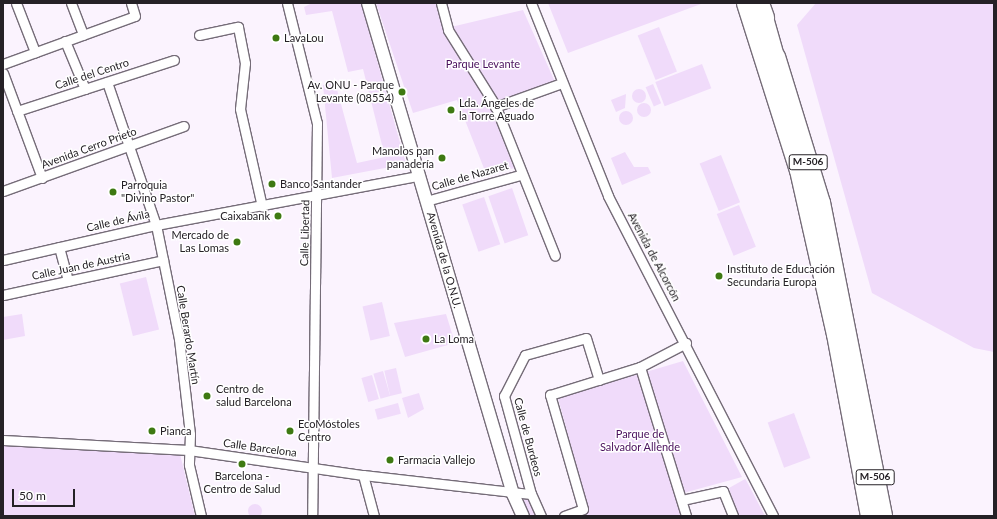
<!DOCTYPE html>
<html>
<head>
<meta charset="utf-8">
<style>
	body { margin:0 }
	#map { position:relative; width:997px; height:519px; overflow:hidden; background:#fbf3fe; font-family:Lato,sans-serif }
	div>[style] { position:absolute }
	.green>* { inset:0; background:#f0dbfa; transform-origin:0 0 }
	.round { border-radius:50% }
	.roads { filter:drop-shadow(1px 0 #756c78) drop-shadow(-1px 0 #756c78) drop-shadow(0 1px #756c78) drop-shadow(0 -1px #756c78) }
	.minor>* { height:9px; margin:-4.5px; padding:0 4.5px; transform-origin:4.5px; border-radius:4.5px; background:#fff }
	.tertiary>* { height:12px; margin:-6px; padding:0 6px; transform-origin:6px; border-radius:6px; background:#fff }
	.primary>* { height:15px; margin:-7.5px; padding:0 7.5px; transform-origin:7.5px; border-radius:7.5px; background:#fff }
	.motorway>* { height:17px; margin:-8.5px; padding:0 8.5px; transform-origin:8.5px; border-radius:8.5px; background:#fff }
	.dots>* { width:11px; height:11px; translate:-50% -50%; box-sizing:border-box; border:2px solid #fff; border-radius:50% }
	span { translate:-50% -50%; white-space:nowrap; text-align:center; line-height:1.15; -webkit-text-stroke:3px #fff; paint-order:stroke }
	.shield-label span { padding:1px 3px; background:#fff; border:1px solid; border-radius:3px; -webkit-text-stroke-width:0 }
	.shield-label { font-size:10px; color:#252126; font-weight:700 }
	.poi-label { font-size:11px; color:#252126 }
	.left { translate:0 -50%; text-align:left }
	.right { translate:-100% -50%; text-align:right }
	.park-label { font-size:11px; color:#490f5c }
	.street-label { font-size:11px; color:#252126 }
	.frame { position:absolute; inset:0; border:4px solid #252126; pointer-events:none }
	.scale { position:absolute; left:12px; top:489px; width:63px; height:18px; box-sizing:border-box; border:2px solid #252126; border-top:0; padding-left:5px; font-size:12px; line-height:14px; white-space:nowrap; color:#252126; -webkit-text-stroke:3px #fff; paint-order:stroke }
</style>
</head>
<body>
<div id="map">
	<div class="green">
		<i style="clip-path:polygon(312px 3px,361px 3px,406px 164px,332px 178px,323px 85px,335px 82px,357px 163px,385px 157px,363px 69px,348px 72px,332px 11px,306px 15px,304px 7px)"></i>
		<i style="clip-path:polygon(376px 3px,444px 3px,451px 27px,523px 10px,555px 82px,490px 107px,514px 168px,487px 176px,457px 100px,413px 113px)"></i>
		<i style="clip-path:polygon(548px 3px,701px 3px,701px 4px,568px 53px)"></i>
		<i style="clip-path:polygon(816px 3px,994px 3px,994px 352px,974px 348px,872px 293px,797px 25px)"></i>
		<i style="left:659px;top:27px;width:48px;height:23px;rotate:68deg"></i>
		<i style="left:702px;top:64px;width:26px;height:50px;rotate:69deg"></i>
		<i style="left:653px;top:84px;width:21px;height:8px;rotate:67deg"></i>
		<i class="round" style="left:632px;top:89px;width:14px;height:14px"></i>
		<i style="clip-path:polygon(626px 94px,625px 108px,616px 112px,611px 100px)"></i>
		<i class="round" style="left:637px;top:103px;width:14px;height:14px"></i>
		<i class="round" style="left:619px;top:111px;width:14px;height:14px"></i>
		<i style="clip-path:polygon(625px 152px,634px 167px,648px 167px,651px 173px,622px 185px,611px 158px)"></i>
		<i style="left:721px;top:155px;width:51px;height:23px;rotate:68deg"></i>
		<i style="left:512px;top:188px;width:50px;height:25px;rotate:71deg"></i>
		<i style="left:484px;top:197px;width:50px;height:23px;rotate:71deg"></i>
		<i style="left:739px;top:205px;width:45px;height:24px;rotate:68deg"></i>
		<i style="left:146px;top:277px;width:54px;height:27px;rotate:76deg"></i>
		<i style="left:382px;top:302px;width:35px;height:20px;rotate:77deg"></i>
		<i style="clip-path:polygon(22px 314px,25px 336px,3px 340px,3px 317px)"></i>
		<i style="clip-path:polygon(446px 314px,455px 343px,405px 357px,394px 323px)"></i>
		<i style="clip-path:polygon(683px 361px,742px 477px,676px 495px,682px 516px,570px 516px,588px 509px,558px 398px)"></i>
		<i style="left:396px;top:368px;width:26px;height:12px;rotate:77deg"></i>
		<i style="left:383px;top:371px;width:26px;height:10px;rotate:74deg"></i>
		<i style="left:372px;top:375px;width:25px;height:11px;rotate:74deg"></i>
		<i style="clip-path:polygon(419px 393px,424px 409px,408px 418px,402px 398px)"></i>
		<i style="left:398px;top:403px;width:11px;height:24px;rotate:75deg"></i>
		<i style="left:794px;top:413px;width:48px;height:28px;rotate:70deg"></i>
		<i style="clip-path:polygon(3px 440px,180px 454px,195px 516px,3px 516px)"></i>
		<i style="clip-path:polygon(745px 479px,746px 480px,765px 516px,737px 516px,729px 488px)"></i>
		<i style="clip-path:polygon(513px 494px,530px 496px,538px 516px,523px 516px)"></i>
		<i class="round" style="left:248px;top:504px;width:14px;height:14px"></i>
	</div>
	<div class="roads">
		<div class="minor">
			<i style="left:16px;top:3px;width:53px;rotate:68.8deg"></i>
			<i style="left:71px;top:3px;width:34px;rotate:69deg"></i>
			<i style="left:287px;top:3px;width:124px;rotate:76deg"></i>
			<i style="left:317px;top:123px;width:393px;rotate:90.7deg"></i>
			<i style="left:441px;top:3px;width:28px;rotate:75deg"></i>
			<i style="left:448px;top:30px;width:89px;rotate:57.9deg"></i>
			<i style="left:495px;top:105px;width:162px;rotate:68.3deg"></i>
			<i style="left:531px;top:3px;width:208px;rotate:68.2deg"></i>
			<i style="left:608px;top:196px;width:360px;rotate:62.7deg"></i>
			<i style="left:199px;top:35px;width:40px;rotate:-12deg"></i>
			<i style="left:238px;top:27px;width:37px;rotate:79deg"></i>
			<i style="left:245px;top:63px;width:46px;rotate:96.2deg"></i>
			<i style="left:240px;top:109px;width:100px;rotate:77.3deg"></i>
			<i style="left:65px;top:41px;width:52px;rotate:67.4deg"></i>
			<i style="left:3px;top:64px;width:140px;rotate:-20deg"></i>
			<i style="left:135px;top:16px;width:14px;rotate:-107deg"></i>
			<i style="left:3px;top:73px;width:112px;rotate:69.6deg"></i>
			<i style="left:107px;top:82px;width:151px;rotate:71.1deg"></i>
			<i style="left:156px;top:225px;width:116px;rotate:78.6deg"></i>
			<i style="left:179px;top:339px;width:96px;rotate:83.4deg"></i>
			<i style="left:190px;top:434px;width:31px;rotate:92deg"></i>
			<i style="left:189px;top:465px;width:52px;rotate:76.8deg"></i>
			<i style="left:495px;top:107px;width:71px;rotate:-19.7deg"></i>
			<i style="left:17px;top:111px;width:165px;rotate:-18deg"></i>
			<i style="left:3px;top:191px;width:192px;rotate:-19.8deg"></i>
			<i style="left:426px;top:201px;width:98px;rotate:-15.5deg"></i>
			<i style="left:59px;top:247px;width:35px;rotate:75deg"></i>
			<i style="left:3px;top:260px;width:157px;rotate:-12.9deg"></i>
			<i style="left:156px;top:225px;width:268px;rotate:-10.6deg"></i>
			<i style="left:3px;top:295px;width:164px;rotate:-12.3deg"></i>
			<i style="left:640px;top:367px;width:52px;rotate:-27.6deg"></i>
			<i style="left:3px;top:440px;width:186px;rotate:3.1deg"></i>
			<i style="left:189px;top:450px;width:176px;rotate:8.2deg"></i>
			<i style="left:363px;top:475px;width:169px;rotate:6.5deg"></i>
			<i style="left:363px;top:475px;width:42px;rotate:75deg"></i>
			<i style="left:682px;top:500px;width:42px;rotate:-12.4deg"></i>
			<i style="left:723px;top:491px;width:27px;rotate:68deg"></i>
			<i style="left:541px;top:516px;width:24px;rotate:-114deg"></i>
			<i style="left:531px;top:494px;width:102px;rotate:-105.4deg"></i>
			<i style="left:504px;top:396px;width:46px;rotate:-62.9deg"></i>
			<i style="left:525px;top:355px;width:63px;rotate:-15.6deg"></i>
			<i style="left:586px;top:338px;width:44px;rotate:72.8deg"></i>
			<i style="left:564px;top:516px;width:20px;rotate:-20deg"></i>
			<i style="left:583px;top:509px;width:119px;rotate:-106.1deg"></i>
			<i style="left:550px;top:395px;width:94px;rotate:-17.3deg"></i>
			<i style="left:640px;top:367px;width:156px;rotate:72.8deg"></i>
		</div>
		<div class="tertiary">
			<i style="left:368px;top:3px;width:512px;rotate:73.55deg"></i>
			<i style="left:513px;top:494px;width:24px;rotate:66deg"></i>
		</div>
		<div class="primary">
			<i style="left:765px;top:17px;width:41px;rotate:74.2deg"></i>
		</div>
		<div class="motorway">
			<i style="left:745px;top:3px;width:175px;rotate:72.4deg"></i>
			<i style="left:798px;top:170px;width:168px;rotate:77.3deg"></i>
			<i style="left:835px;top:334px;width:185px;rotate:79.4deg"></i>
			<i style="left:760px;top:3px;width:15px;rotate:70deg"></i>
			<i style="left:776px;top:56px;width:153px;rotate:72.9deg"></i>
			<i style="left:821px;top:202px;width:320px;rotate:78.8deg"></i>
		</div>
	</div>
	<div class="dots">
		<i style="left:276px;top:38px;background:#3e7912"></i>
		<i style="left:402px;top:92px;background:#3e7912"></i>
		<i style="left:451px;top:110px;background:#3e7912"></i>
		<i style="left:442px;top:158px;background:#3e7912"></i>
		<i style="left:272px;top:184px;background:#3e7912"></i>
		<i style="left:113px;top:192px;background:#3e7912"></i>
		<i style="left:278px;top:216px;background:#3e7912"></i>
		<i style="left:237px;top:242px;background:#3e7912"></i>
		<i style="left:719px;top:276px;background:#3e7912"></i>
		<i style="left:426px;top:339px;background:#3e7912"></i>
		<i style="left:207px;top:396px;background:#3e7912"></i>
		<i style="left:152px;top:431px;background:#3e7912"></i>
		<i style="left:290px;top:431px;background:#3e7912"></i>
		<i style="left:390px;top:460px;background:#3e7912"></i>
		<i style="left:242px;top:464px;background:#3e7912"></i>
	</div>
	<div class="shield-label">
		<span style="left:808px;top:162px">M-506</span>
		<span style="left:875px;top:477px">M-506</span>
	</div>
	<div class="poi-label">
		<span class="left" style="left:284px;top:38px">LavaLou</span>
		<span class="right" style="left:394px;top:92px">Av. ONU - Parque<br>Levante (08554)</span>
		<span class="left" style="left:459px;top:110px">Lda. Ángeles de<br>la Torre Aguado</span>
		<span class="right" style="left:434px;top:158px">Manolos pan<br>panadería</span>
		<span class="left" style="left:280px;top:184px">Banco Santander</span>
		<span class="left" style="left:121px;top:192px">Parroquia<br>"Divino Pastor"</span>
		<span class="right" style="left:270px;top:216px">Caixabank</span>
		<span class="right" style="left:229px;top:242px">Mercado de<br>Las Lomas</span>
		<span class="left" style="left:727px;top:276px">Instituto de Educación<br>Secundaria Europa</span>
		<span class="left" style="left:434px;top:339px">La Loma</span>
		<span class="left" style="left:216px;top:396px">Centro de<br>salud Barcelona</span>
		<span class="left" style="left:298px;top:431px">EcoMóstoles<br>Centro</span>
		<span class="left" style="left:160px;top:431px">Pianca</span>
		<span class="left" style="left:398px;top:460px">Farmacia Vallejo</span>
		<span style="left:242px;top:483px">Barcelona -<br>Centro de Salud</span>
	</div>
	<div class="park-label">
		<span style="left:483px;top:64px">Parque Levante</span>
		<span style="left:640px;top:441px">Parque de<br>Salvador Allende</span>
	</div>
	<div class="street-label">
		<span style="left:92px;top:74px;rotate:-18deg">Calle del Centro</span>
		<span style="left:89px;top:148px;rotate:-20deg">Avenida Cerro Prieto</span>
		<span style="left:470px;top:176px;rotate:-16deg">Calle de Nazaret</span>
		<span style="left:118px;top:221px;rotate:-13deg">Calle de Ávila</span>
		<span style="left:305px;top:233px;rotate:-89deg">Calle Libertad</span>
		<span style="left:654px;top:257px;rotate:62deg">Avenida de Alcorcón</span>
		<span style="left:444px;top:260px;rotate:74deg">Avenida de la O.N.U.</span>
		<span style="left:81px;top:266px;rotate:-12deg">Calle Juan de Austria</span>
		<span style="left:188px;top:335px;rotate:81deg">Calle Berardo Martín</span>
		<span style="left:528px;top:437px;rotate:75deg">Calle de Burdeos</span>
		<span style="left:260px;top:448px;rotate:8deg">Calle Barcelona</span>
	</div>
	<div class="frame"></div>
	<div class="scale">50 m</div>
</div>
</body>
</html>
